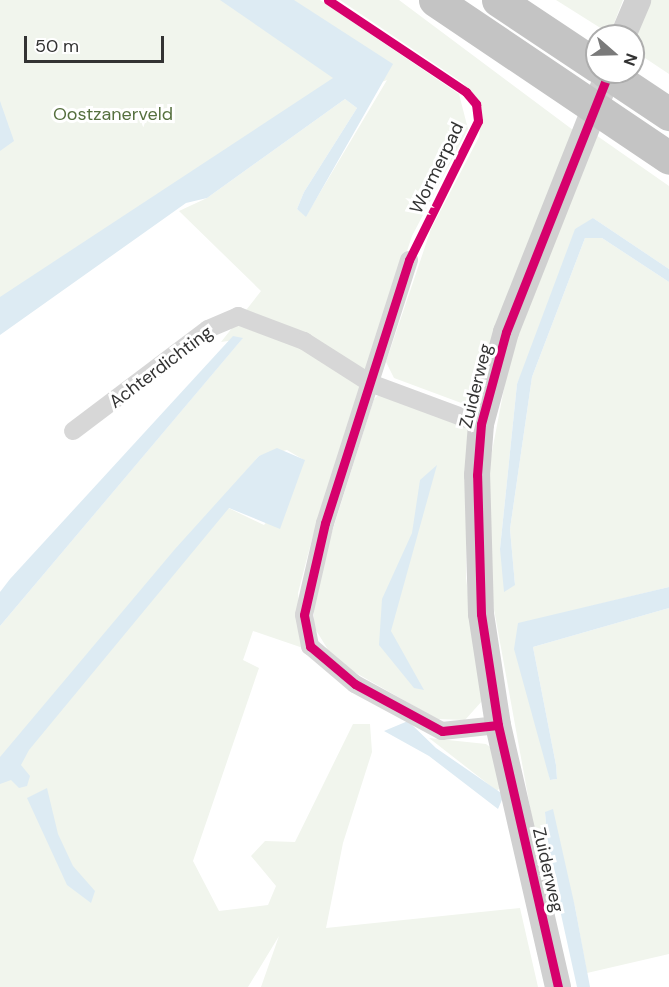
<!DOCTYPE html>
<html>
<head>
<meta charset="utf-8">
<style>
	body { margin:0 }
	#map { position:relative; width:669px; height:987px; overflow:hidden; background:#fff; font-family:"DM Sans",sans-serif }
	div>[style] { position:absolute }
	.green>* { inset:0; background:#f1f5ed }
	.water>* { inset:0; background:#ddebf3 }
	.street>* { height:18px; margin:-9px; padding:0 9px; transform-origin:9px; border-radius:9px; background:#d7d7d7 }
	.secondary>* { height:26px; margin:-13px; padding:0 13px; transform-origin:13px; border-radius:13px; background:#d0d0d0 }
	.highway>* { height:33px; margin:-16.5px; padding:0 16.5px; transform-origin:16.5px; border-radius:16.5px; background:#c4c4c4 }
	.cycleway>* { height:9px; margin:-4.5px; padding:0 4.5px; transform-origin:4.5px; border-radius:4.5px; background:#d6006c }
	span { translate:-50% -50%; white-space:nowrap; text-align:center; line-height:1.15; -webkit-text-stroke:6px #fff; paint-order:stroke }
	.park-label { font-size:18px; color:#56703f }
	.street-label { font-size:18px; color:#333 }
	.north { position:absolute; left:585px; top:24px; width:60px; height:60px; box-sizing:border-box; background:#fff; border:2px solid #adadad; border-radius:50%; rotate:110deg; font-size:16px; font-weight:700; line-height:24px; text-align:center; color:#333 }
	.north::after { content:''; display:block; margin:auto; width:21px; height:27px; background:#7a7a7a; clip-path:polygon(50% 0,100% 100%,50% 72%,0 100%) }
	.scale { position:absolute; left:24px; top:36px; width:140px; height:27px; box-sizing:border-box; border:3px solid #333; border-top:0; padding-left:8px; font-size:18px; line-height:21px; white-space:nowrap; color:#333; -webkit-text-stroke:4px #fff; paint-order:stroke }
</style>
</head>
<body>
<div id="map">
	<div class="green">
		<i style="clip-path:polygon(evenodd,0 0,320px 0,459px 94px,468px 129px,412px 236px,312px 539px,298px 593px,303px 648px,253px 631px,243px 660px,259px 668px,193px 861px,219px 911px,268px 905px,276px 886px,251px 856px,265px 841px,295px 842px,353px 724px,370px 724px,372px 752px,343px 843px,326px 928px,520px 908px,538px 987px,261px 987px,279px 936px,248px 987px,0 987px,0 626px,242px 339px,221px 342px,261px 291px,179px 211px,207px 198px,345px 99px,357px 108px,304px 192px,297px 209px,306px 216px,387px 80px,342px 97px,0 320px,0 0,287px 450px,304px 460px,293px 489px,264px 525px,218px 503px,259px 456px,287px 450px)"></i>
		<i style="clip-path:polygon(340px 0,399px 0,573px 130px,477px 397px,464px 404px,394px 378px,386px 362px,431px 229px,479px 137px,482px 109px,463px 83px)"></i>
		<i style="clip-path:polygon(556px 0,623px 0,610px 34px)"></i>
		<i style="clip-path:polygon(647px 0,669px 0,669px 74px,633px 50px)"></i>
		<i style="clip-path:polygon(593px 133px,669px 186px,669px 269px,593px 218px,517px 384px,500px 549px,515px 585px,510px 529px,532px 377px,585px 238px,602px 238px,669px 282px,669px 587px,518px 624px,550px 780px,557px 779px,556px 765px,533px 647px,669px 608px,669px 954px,587px 973px,575px 907px,545px 812px,549px 860px,540px 861px,534px 829px,489px 582px,489px 467px,511px 352px)"></i>
		<i style="clip-path:polygon(382px 392px,463px 422px,468px 430px,466px 578px,482px 701px,465px 720px,437px 719px,335px 661px,314px 627px,314px 589px,374px 399px)"></i>
		<i style="clip-path:polygon(429px 738px,486px 744px,494px 750px,504px 783px,497px 791px)"></i>
	</div>
	<div class="water">
		<i style="clip-path:polygon(220px 0,294px 0,393px 64px,306px 217px,297px 209px,304px 192px,357px 108px,345px 99px,207px 198px,186px 203px,0 335px,0 297px,333px 78px)"></i>
		<i style="clip-path:polygon(0 101px,14px 141px,0 151px)"></i>
		<i style="clip-path:polygon(593px 218px,669px 269px,669px 282px,602px 238px,585px 238px,532px 377px,510px 529px,515px 585px,504px 592px,500px 549px,517px 384px,575px 229px)"></i>
		<i style="clip-path:polygon(233px 336px,243px 338px,0 626px,0 592px,10px 579px)"></i>
		<i style="clip-path:polygon(277px 448px,305px 460px,280px 529px,229px 508px,29px 750px,21px 765px,30px 776px,27px 786px,19px 788px,11px 780px,0 784px,0 757px,175px 549px,259px 456px)"></i>
		<i style="clip-path:polygon(437px 465px,391px 631px,424px 690px,414px 688px,379px 645px,382px 599px,412px 533px,420px 480px)"></i>
		<i style="clip-path:polygon(669px 587px,669px 608px,533px 647px,556px 765px,557px 779px,550px 780px,514px 649px,518px 623px)"></i>
		<i style="clip-path:polygon(408px 721px,436px 748px,504px 795px,498px 809px,429px 756px,384px 731px)"></i>
		<i style="clip-path:polygon(47px 788px,58px 834px,73px 866px,95px 891px,91px 903px,67px 885px,27px 798px)"></i>
		<i style="clip-path:polygon(553px 809px,575px 907px,590px 987px,577px 987px,549px 860px,545px 812px)"></i>
	</div>
	<div class="street">
		<i style="left:409px;top:260px;width:276px;rotate:107.7deg"></i>
		<i style="left:325px;top:523px;width:94px;rotate:102.9deg"></i>
		<i style="left:304px;top:615px;width:32px;rotate:79deg"></i>
		<i style="left:310px;top:646px;width:59px;rotate:40.2deg"></i>
		<i style="left:355px;top:684px;width:99px;rotate:28.4deg"></i>
		<i style="left:442px;top:731px;width:56px;rotate:-6.1deg"></i>
		<i style="left:73px;top:431px;width:169px;rotate:-37.1deg"></i>
		<i style="left:208px;top:329px;width:33px;rotate:-23deg"></i>
		<i style="left:238px;top:316px;width:71px;rotate:20.7deg"></i>
		<i style="left:304px;top:341px;width:78px;rotate:32.5deg"></i>
		<i style="left:370px;top:383px;width:118px;rotate:20.3deg"></i>
	</div>
	<div class="secondary">
		<i style="left:623px;top:36px;width:39px;rotate:-67deg"></i>
		<i style="left:558px;top:987px;width:269px;rotate:-102.9deg"></i>
		<i style="left:498px;top:725px;width:112px;rotate:-98.7deg"></i>
		<i style="left:481px;top:614px;width:139px;rotate:-91.6deg"></i>
		<i style="left:477px;top:475px;width:51px;rotate:-85.5deg"></i>
		<i style="left:481px;top:424px;width:95px;rotate:-74.8deg"></i>
		<i style="left:506px;top:332px;width:280px;rotate:-68.4deg"></i>
	</div>
	<div class="highway">
		<i style="left:435px;top:0;width:282px;rotate:34deg"></i>
		<i style="left:498px;top:0;width:119px;rotate:33.7deg"></i>
		<i style="left:606px;top:72px;width:76px;rotate:33.7deg"></i>
	</div>
	<div class="cycleway">
		<i style="left:328px;top:0;width:166px;rotate:33.7deg"></i>
		<i style="left:466px;top:92px;width:16px;rotate:50deg"></i>
		<i style="left:476px;top:104px;width:17px;rotate:83deg"></i>
		<i style="left:478px;top:121px;width:155px;rotate:116.4deg"></i>
		<i style="left:409px;top:260px;width:276px;rotate:107.7deg"></i>
		<i style="left:325px;top:523px;width:94px;rotate:102.9deg"></i>
		<i style="left:304px;top:615px;width:32px;rotate:79deg"></i>
		<i style="left:310px;top:646px;width:59px;rotate:40.2deg"></i>
		<i style="left:355px;top:684px;width:99px;rotate:28.4deg"></i>
		<i style="left:442px;top:731px;width:56px;rotate:-6.1deg"></i>
		<i style="left:558px;top:987px;width:269px;rotate:-102.9deg"></i>
		<i style="left:498px;top:725px;width:112px;rotate:-98.7deg"></i>
		<i style="left:481px;top:614px;width:139px;rotate:-91.6deg"></i>
		<i style="left:477px;top:475px;width:51px;rotate:-85.5deg"></i>
		<i style="left:481px;top:424px;width:95px;rotate:-74.8deg"></i>
		<i style="left:506px;top:332px;width:280px;rotate:-68.4deg"></i>
	</div>
	<div class="park-label">
		<span style="left:113px;top:114px">Oostzanerveld</span>
	</div>
	<div class="street-label">
		<span style="left:437px;top:168px;rotate:-64deg">Wormerpad</span>
		<span style="left:161px;top:367px;rotate:-37deg">Achterdichting</span>
		<span style="left:476px;top:386px;rotate:-76deg">Zuiderweg</span>
		<span style="left:548px;top:870px;rotate:77deg">Zuiderweg</span>
	</div>
	<div class="north">N</div>
	<div class="scale">50 m</div>
</div>
</body>
</html>
